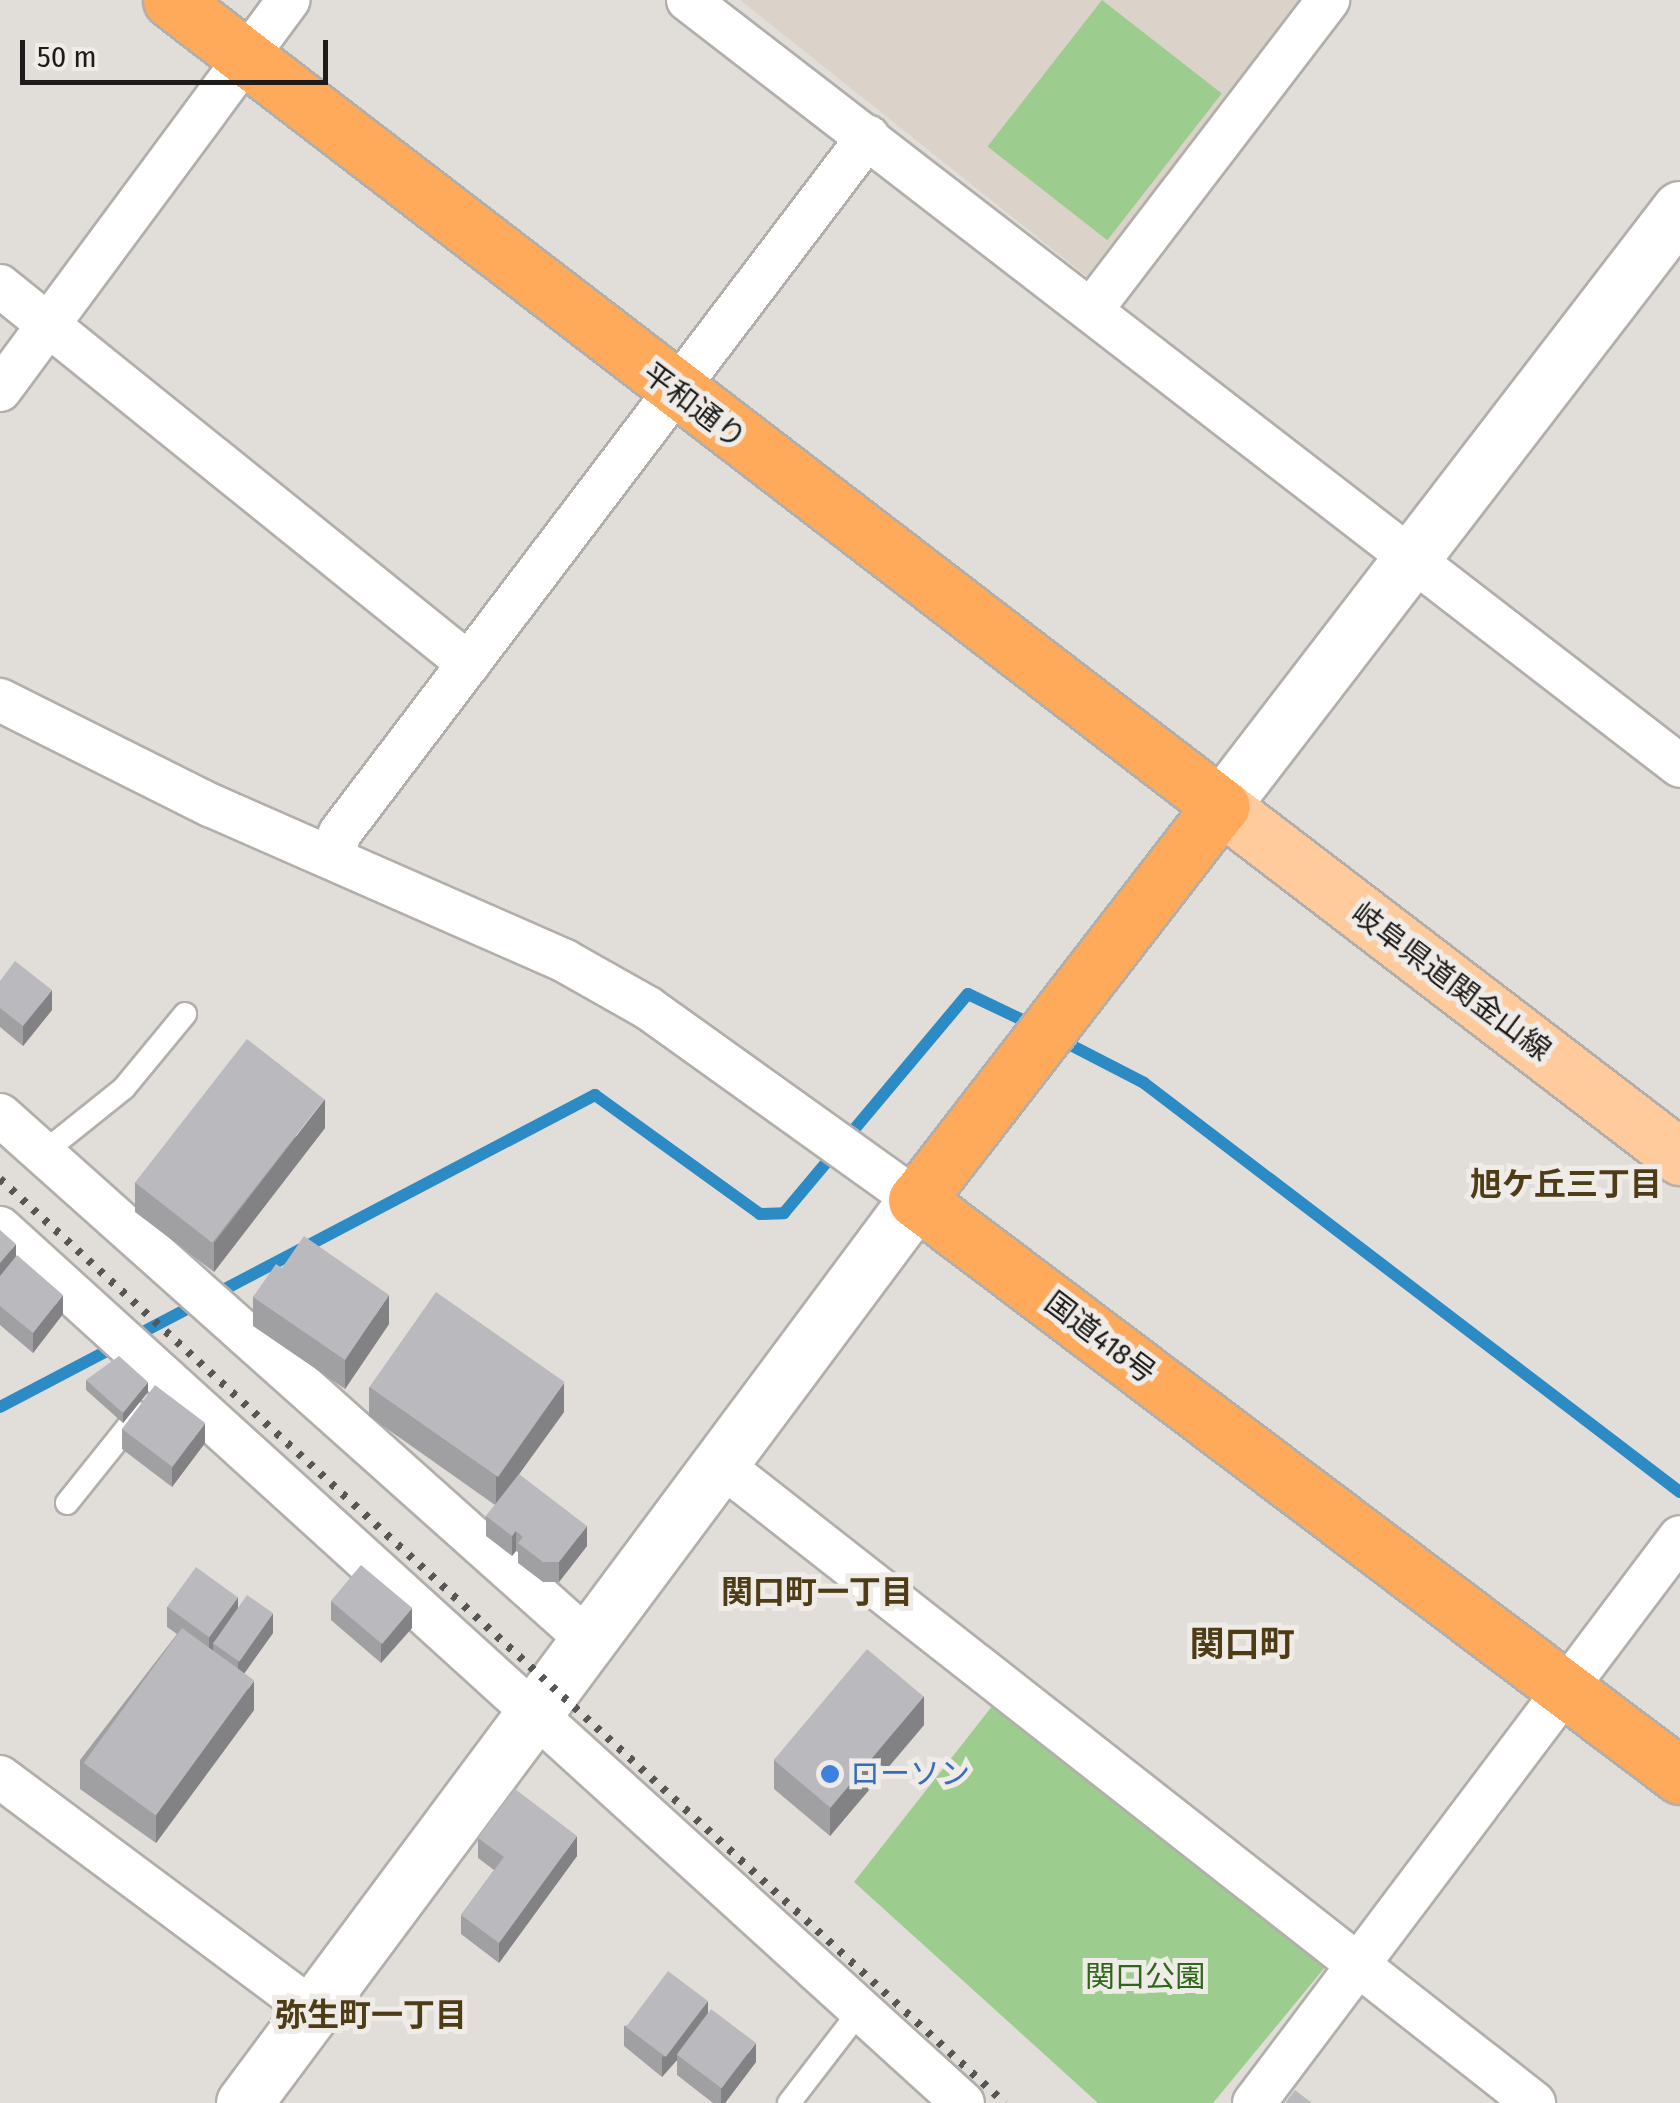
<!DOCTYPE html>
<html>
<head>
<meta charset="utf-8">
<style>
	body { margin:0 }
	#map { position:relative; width:1680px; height:2103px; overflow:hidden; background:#e1deda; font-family:"Fira Sans Condensed","Noto Sans JP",sans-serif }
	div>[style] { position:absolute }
	.built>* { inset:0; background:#dbd3c9 }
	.green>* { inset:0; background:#9dcc8f; transform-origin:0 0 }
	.stream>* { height:12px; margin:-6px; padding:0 6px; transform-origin:6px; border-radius:6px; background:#2c8ac5 }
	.roads { filter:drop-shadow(2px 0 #b2afab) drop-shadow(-2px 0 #b2afab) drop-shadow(0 2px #b2afab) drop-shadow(0 -2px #b2afab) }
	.lane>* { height:22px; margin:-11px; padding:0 11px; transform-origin:11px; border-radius:11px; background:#fff }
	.street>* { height:42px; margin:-21px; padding:0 21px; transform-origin:21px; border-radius:21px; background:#fff }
	.secondary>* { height:55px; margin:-27.5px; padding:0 27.5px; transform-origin:27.5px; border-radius:27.5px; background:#fff }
	.primary>* { height:55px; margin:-27.5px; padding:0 27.5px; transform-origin:27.5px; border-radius:27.5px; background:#ffcb9d }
	.highway>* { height:55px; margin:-27.5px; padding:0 27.5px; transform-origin:27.5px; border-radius:27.5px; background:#ffa95b }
	.rail>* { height:8px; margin-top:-4px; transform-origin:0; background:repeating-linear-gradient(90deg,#575653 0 5px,transparent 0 15px) }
	.wall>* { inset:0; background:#a0a0a3 }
	.shaded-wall>* { inset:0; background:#828285 }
	.building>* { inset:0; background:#bababe; transform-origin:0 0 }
	.dots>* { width:28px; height:28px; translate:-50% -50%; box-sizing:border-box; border:5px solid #efebe7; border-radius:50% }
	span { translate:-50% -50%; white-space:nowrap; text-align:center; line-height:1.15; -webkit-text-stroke:10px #efebe7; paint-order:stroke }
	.street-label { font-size:30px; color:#1d1c1a }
	.shop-label { font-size:30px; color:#366cbe }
	.left { translate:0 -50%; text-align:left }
	.park-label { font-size:30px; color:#2e671a }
	.neighbourhood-label { font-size:32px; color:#4d3c15; font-weight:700 }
	.quarter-label { font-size:35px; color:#4d3c15; font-weight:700 }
	.scale { position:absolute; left:20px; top:40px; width:308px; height:45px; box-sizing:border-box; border:5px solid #1d1c1a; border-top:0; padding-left:12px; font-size:30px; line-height:35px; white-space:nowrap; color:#1d1c1a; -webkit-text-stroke:8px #efebe7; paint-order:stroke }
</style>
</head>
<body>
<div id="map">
	<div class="built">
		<i style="clip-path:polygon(740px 0,1302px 0,1090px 279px)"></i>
	</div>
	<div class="green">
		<i style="left:1102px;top:0;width:152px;height:186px;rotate:38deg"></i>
		<i style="clip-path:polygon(993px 1705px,1331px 1960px,1213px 2103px,1098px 2103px,854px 1882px)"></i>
	</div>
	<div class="stream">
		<i style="left:1057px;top:1038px;width:98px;rotate:27.3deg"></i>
		<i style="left:1144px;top:1083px;width:674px;rotate:37.35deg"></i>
		<i style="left:0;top:1407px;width:672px;rotate:-27.67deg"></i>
		<i style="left:595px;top:1095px;width:203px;rotate:35.8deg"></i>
		<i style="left:760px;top:1214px;width:24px;rotate:-2deg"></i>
		<i style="left:784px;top:1213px;width:286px;rotate:-50deg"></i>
		<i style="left:968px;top:994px;width:74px;rotate:25.5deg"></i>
	</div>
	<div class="roads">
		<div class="lane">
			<i style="left:43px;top:1153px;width:104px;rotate:-38.7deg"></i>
			<i style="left:124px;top:1088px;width:96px;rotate:-50.5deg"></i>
			<i style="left:67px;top:1503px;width:115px;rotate:-51.3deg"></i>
			<i style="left:789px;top:2103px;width:115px;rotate:-52.4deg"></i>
		</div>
		<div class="street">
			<i style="left:688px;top:0;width:1253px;rotate:37.67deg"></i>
			<i style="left:0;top:286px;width:602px;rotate:38.87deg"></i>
			<i style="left:1092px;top:309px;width:389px;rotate:-52.6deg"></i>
			<i style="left:0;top:390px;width:485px;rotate:-53.5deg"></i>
			<i style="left:0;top:700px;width:235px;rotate:26.6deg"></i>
			<i style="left:210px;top:805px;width:388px;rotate:23.7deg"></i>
			<i style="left:565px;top:961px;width:95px;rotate:29.5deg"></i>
			<i style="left:648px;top:1008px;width:330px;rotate:35.6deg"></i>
			<i style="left:332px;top:858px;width:26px;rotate:-72deg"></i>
			<i style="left:340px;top:833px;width:874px;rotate:-52.82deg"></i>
			<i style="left:0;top:1115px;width:788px;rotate:41.76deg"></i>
			<i style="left:0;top:1228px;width:1301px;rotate:42.26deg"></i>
			<i style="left:720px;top:1464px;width:1035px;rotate:38.13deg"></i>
			<i style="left:0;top:1777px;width:390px;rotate:36.7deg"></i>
			<i style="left:1254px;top:2103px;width:708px;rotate:-53.03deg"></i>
		</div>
		<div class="secondary">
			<i style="left:1221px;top:806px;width:753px;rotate:-52.45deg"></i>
			<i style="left:244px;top:2103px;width:1126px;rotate:-53.34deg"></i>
		</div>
		<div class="primary">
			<i style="left:1221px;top:806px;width:578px;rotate:37.41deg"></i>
		</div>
		<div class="highway">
			<i style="left:171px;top:0;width:1324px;rotate:37.51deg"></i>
			<i style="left:1221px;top:806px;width:498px;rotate:127.7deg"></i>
			<i style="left:916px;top:1200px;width:957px;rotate:37.01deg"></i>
		</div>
	</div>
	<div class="rail">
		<i style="left:0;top:1179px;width:1365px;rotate:42.6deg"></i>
	</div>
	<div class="wall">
		<i style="clip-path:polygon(0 981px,52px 1010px,23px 1046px,0 1027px)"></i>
		<i style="clip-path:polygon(325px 1128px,214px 1272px,135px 1212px,135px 1183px)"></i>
		<i style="clip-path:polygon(0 1230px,16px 1256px,63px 1314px,33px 1353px,0 1325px)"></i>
		<i style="clip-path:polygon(282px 1268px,389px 1324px,345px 1389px,253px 1326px,253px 1297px)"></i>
		<i style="clip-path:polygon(86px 1380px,148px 1392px,123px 1423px,86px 1390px)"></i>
		<i style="clip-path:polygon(369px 1387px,564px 1412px,519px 1474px,587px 1546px,559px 1582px,543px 1582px,518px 1563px,518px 1552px,516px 1551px,512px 1556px,486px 1536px,486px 1516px,495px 1505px,369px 1416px)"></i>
		<i style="clip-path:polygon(122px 1429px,205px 1443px,172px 1487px,122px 1449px)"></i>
		<i style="clip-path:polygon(331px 1601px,412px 1628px,381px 1663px,331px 1620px)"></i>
		<i style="clip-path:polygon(167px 1607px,238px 1608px,273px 1633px,244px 1674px,254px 1710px,156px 1843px,80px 1789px,80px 1760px,177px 1634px,167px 1627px)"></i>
		<i style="clip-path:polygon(924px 1725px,830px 1836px,774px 1789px,774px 1760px)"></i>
		<i style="clip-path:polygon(478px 1838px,577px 1856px,499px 1963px,461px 1934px,461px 1915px,494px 1870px,478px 1858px)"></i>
		<i style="clip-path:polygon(708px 2013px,756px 2062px,725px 2103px,713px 2103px,677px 2075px,677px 2060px,662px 2077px,624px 2046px,624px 2026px)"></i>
	</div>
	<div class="shaded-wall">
		<i style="clip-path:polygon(52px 990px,52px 1010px,23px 1046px,23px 1026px)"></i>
		<i style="clip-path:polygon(325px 1099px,325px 1128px,214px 1272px,214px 1243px)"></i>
		<i style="clip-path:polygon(16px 1244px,16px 1273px,0 1292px,0 1263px)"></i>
		<i style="clip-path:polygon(63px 1295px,63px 1314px,33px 1353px,33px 1333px)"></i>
		<i style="clip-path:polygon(389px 1295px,389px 1324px,345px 1389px,345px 1360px)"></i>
		<i style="clip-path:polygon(148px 1382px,148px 1392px,123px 1423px,123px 1413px)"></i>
		<i style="clip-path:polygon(564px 1383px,564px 1412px,496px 1506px,496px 1477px)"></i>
		<i style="clip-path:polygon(205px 1423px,205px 1443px,172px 1487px,172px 1468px)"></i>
		<i style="clip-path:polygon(587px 1526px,587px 1546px,559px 1582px,559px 1562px)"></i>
		<i style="clip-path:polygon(516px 1531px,516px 1551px,512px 1556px,512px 1536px)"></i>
		<i style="clip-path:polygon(238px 1597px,238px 1617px,213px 1643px,213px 1651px,209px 1657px,209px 1637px)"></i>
		<i style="clip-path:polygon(412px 1608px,412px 1628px,381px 1663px,381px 1643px)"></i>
		<i style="clip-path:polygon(273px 1613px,273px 1633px,238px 1682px,238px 1662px)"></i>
		<i style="clip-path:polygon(254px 1681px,254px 1710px,156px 1843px,156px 1814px)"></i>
		<i style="clip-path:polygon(924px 1696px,924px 1725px,830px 1836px,830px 1807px)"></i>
		<i style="clip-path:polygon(577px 1836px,577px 1856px,499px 1963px,499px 1943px)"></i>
		<i style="clip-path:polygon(708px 2001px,708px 2021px,677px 2055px,677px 2060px,662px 2077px,662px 2058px)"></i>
		<i style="clip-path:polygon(756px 2043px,756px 2062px,725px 2103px,721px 2103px,721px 2089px)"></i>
	</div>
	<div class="building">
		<i style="clip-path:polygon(15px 961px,52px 990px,23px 1026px,0 1008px,0 981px)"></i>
		<i style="left:247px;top:1039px;width:98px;height:182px;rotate:38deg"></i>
		<i style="clip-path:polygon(0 1230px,16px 1244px,0 1263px)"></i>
		<i style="clip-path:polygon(304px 1236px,389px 1295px,345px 1360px,253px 1297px,276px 1264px,282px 1268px)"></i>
		<i style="clip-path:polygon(17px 1255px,63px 1295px,33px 1333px,0 1306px,0 1276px)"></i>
		<i style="left:436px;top:1292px;width:157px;height:116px;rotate:35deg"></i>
		<i style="clip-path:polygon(119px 1356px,148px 1382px,123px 1413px,86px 1380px)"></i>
		<i style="left:155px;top:1385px;width:63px;height:55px;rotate:37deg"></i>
		<i style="clip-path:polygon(519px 1474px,587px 1526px,559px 1562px,543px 1562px,518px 1543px,523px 1537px,516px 1531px,512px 1536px,486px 1516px)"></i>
		<i style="left:361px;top:1565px;width:67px;height:47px;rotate:40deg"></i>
		<i style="left:196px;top:1567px;width:52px;height:49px;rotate:36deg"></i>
		<i style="left:247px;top:1595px;width:32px;height:59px;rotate:35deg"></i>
		<i style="left:182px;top:1628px;width:89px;height:167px;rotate:36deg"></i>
		<i style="left:867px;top:1649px;width:74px;height:145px;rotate:40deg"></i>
		<i style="clip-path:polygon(515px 1789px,577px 1836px,499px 1943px,461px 1915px,504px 1857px,478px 1838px)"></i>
		<i style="left:668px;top:1971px;width:50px;height:70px;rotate:37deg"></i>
		<i style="left:711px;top:2009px;width:56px;height:57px;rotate:37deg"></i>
		<i style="clip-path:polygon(1295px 2090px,1312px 2103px,1285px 2103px)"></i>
	</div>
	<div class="dots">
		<i style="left:830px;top:1774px;background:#3f7fe0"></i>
	</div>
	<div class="street-label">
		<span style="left:694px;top:406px;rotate:37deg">平和通り</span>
		<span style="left:1451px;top:982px;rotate:37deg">岐阜県道関金山線</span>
		<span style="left:1100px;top:1338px;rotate:37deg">国道418号</span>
	</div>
	<div class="shop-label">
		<span class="left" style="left:850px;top:1774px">ローソン</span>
	</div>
	<div class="park-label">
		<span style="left:1145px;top:1977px">関口公園</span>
	</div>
	<div class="neighbourhood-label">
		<span style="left:1566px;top:1184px">旭ケ丘三丁目</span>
		<span style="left:817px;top:1592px">関口町一丁目</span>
		<span style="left:371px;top:2015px">弥生町一丁目</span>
	</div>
	<div class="quarter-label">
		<span style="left:1242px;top:1644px">関口町</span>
	</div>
	<div class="scale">50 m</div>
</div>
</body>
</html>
